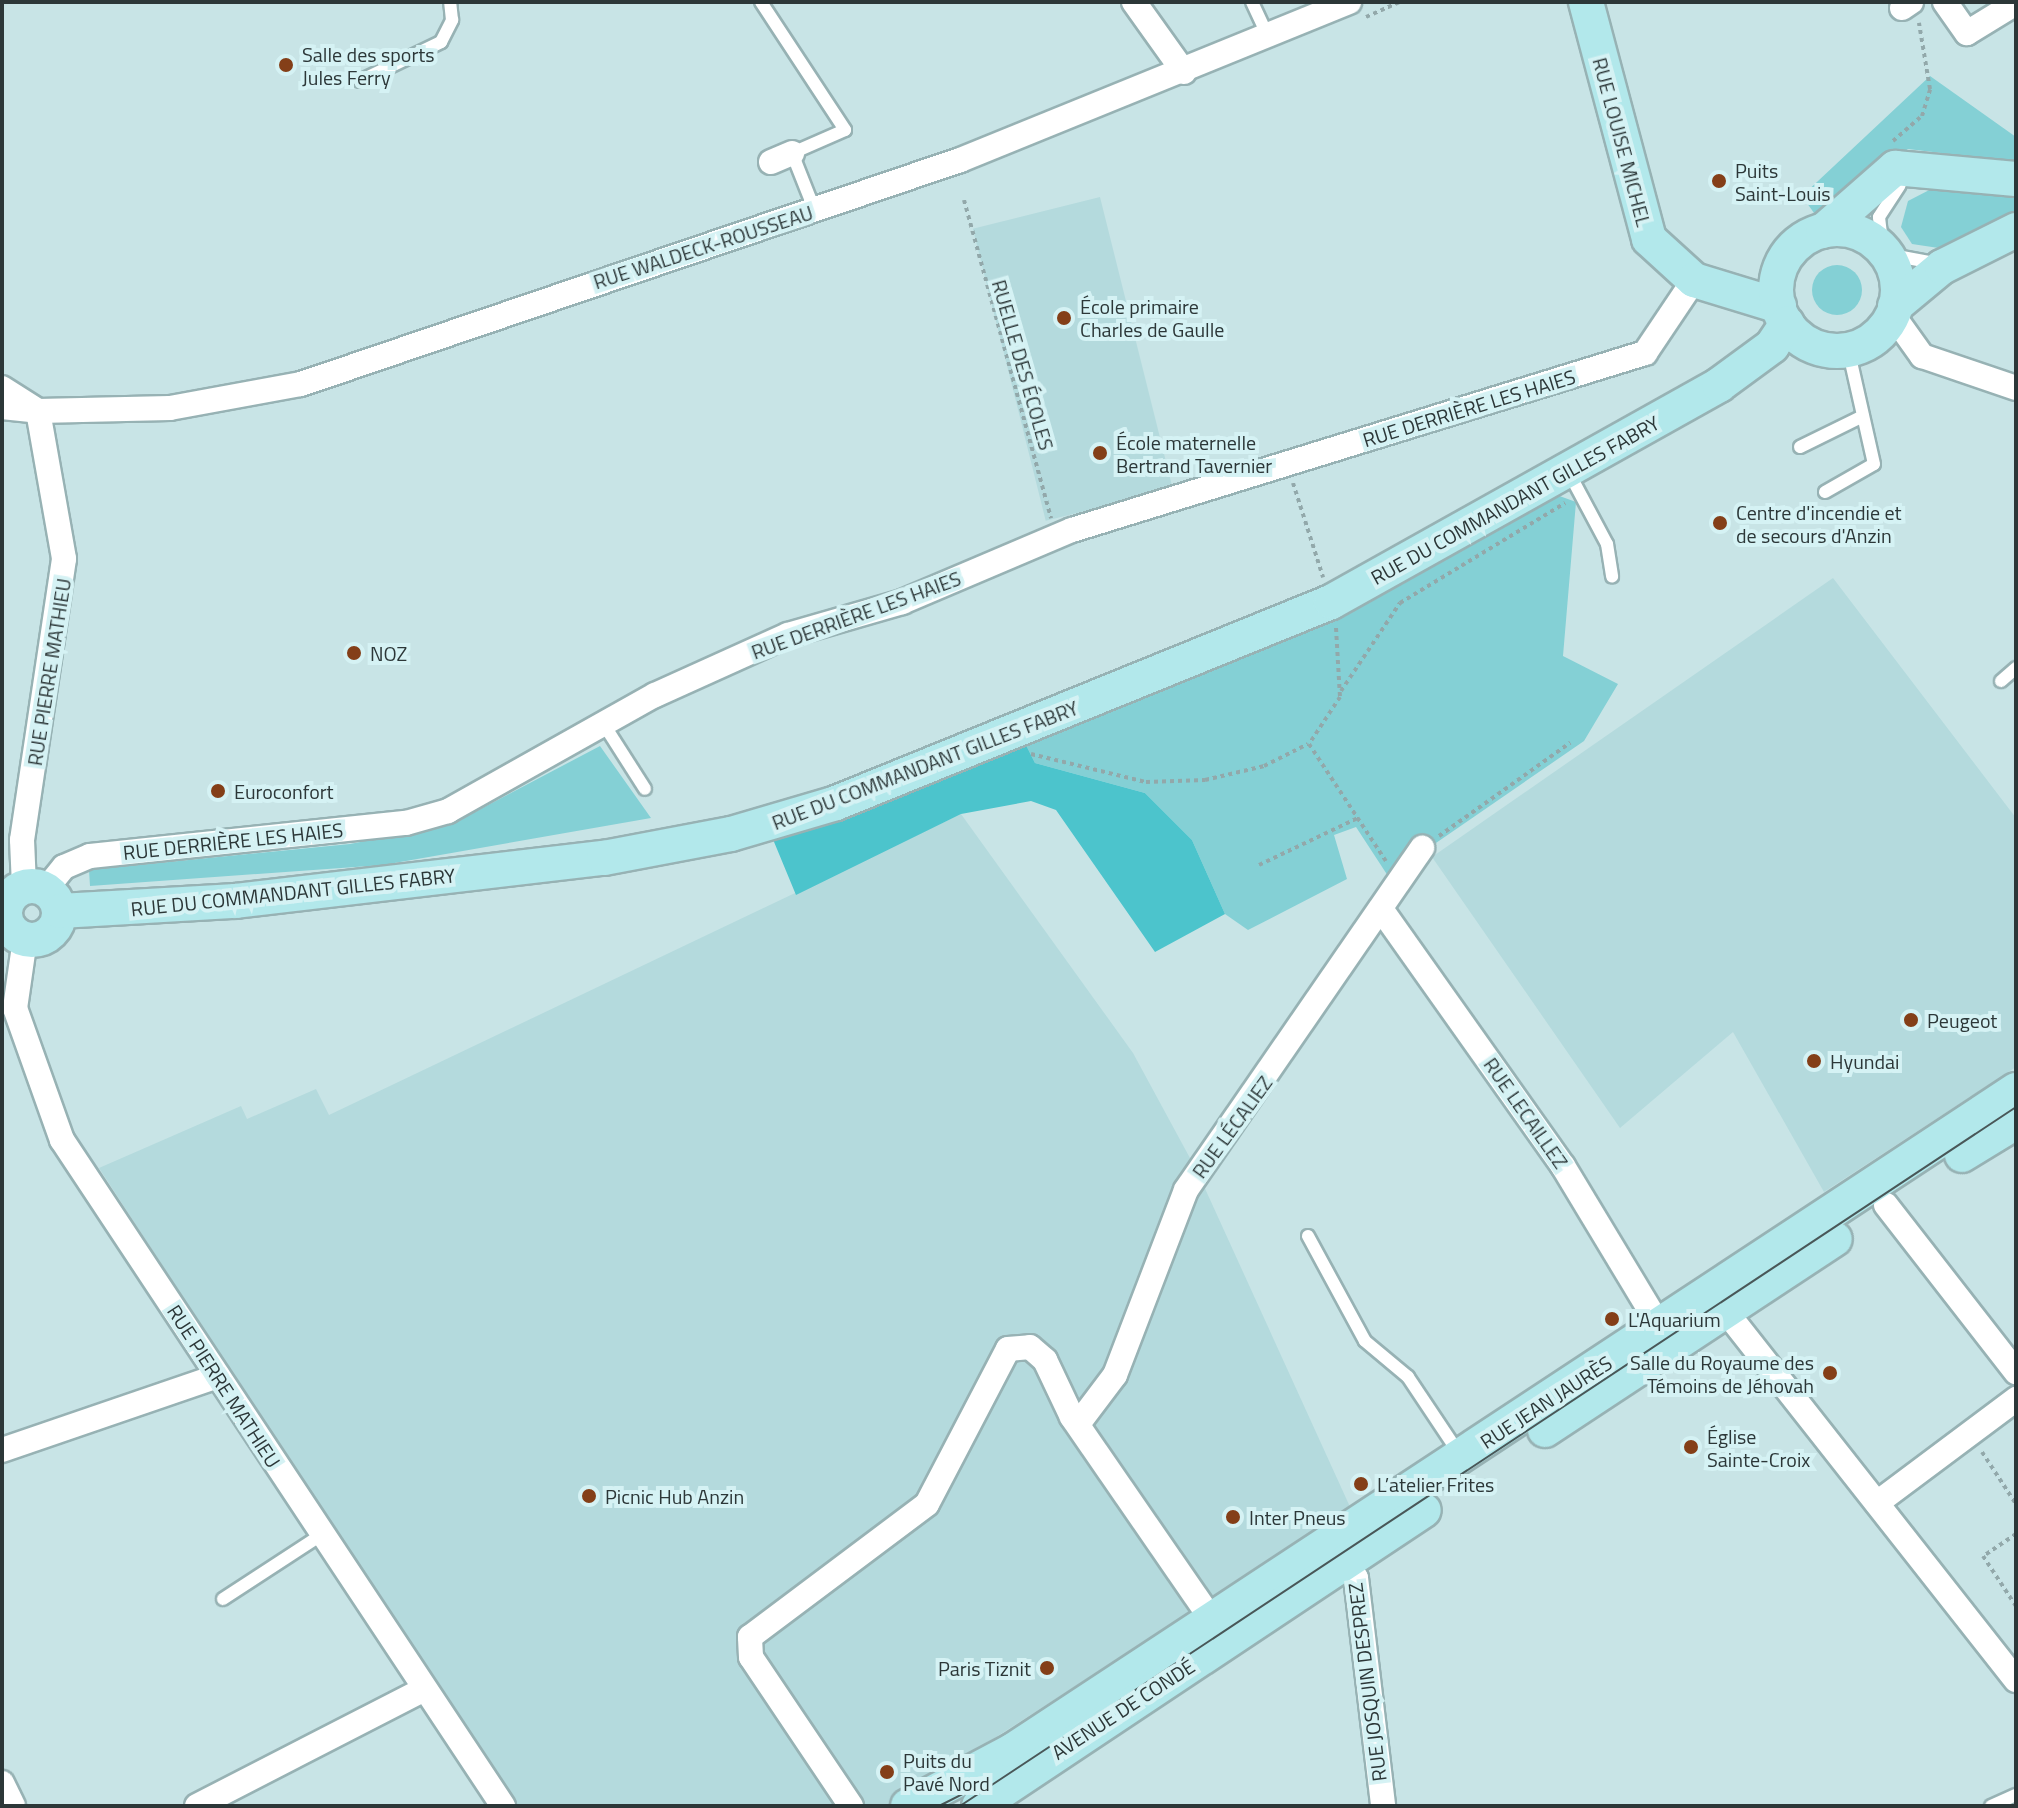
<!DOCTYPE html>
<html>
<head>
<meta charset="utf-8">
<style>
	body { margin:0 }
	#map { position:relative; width:2018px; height:1808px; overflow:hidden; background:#c8e4e6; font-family:"Titillium Web",sans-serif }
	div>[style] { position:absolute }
	.built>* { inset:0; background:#b4dadd; transform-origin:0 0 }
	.green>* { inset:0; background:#84d0d5 }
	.round { border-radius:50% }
	.forest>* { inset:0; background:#4cc4cc }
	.path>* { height:4px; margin-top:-2px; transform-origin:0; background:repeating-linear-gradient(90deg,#92a8aa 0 4px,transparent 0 8px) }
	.roads { filter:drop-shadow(2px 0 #97b2b4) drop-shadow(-2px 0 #97b2b4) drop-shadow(0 2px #97b2b4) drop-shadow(0 -2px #97b2b4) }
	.lane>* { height:12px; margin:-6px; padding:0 6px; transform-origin:6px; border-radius:6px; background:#fff }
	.street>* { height:24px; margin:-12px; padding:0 12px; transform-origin:12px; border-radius:12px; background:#fff }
	.secondary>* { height:34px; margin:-17px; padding:0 17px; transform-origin:17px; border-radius:17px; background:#b2e8eb }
	.secondary>.ring { margin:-17px; padding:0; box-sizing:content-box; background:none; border:34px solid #b2e8eb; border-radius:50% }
	.tram>* { height:2px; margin:-1px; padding:0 1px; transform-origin:1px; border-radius:1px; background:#495758 }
	.dots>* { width:22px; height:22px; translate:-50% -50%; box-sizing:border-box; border:4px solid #d5f2f4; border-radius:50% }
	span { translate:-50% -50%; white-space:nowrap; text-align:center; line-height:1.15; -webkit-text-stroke:8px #d5f2f4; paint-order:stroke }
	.poi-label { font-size:20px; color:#2c3738 }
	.left { translate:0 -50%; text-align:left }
	.right { translate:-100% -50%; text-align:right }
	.street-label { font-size:20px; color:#2c3738 }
	.frame { position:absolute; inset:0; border:4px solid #2c3738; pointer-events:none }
</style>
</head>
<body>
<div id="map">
	<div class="built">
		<i style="left:1100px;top:197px;width:301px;height:131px;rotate:76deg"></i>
		<i style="clip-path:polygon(1833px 578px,2016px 818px,2016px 1067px,1824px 1192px,1733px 1032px,1620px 1128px,1432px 857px)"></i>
		<i style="clip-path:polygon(961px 814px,1133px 1053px,1197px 1171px,1351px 1509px,889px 1806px,514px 1806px,99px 1168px,241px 1106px,247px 1119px,316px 1089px,329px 1115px)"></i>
	</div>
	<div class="green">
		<i style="clip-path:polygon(1930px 76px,2016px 137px,2016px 162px,1908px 149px,1814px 213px,1802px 196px)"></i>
		<i style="clip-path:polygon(1939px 185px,2016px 197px,2016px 220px,1952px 250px,1912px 244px,1901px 227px,1908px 201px)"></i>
		<i class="round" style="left:1812px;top:265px;width:50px;height:50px"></i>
		<i style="clip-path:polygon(1554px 494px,1576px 502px,1563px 656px,1618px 684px,1584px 741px,1388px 876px,1356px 827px,1334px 835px,1347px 879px,1248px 930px,1225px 914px,1192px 840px,1145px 793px,1035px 763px,1025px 743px)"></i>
		<i style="clip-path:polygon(600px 746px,651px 818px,383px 865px,90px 886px,89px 870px,350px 844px,452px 824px)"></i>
	</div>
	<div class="forest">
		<i style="clip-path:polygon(1025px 743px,1035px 763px,1145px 793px,1192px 840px,1225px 914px,1155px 952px,1056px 810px,1031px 801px,961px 814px,796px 895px,772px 837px)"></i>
	</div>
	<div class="path">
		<i style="left:1366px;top:17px;width:37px;rotate:-24deg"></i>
		<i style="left:1893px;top:141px;width:38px;rotate:-41deg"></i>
		<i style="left:1922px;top:116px;width:28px;rotate:-73deg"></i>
		<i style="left:1930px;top:89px;width:67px;rotate:-99.5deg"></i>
		<i style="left:964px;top:200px;width:330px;rotate:74.7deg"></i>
		<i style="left:1293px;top:483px;width:99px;rotate:72.3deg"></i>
		<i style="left:1336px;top:628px;width:69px;rotate:86.7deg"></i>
		<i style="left:1340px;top:697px;width:56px;rotate:123.4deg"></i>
		<i style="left:1309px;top:744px;width:140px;rotate:56.7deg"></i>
		<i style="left:1341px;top:691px;width:106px;rotate:-56.2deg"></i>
		<i style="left:1400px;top:603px;width:193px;rotate:-31.2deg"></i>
		<i style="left:1031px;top:754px;width:118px;rotate:13.7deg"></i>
		<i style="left:1146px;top:782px;width:59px;rotate:-1.9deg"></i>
		<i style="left:1205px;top:780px;width:61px;rotate:-13.3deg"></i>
		<i style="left:1264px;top:766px;width:49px;rotate:-26.6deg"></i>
		<i style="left:1439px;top:836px;width:161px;rotate:-35.4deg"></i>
		<i style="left:1259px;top:865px;width:110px;rotate:-25.4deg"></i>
		<i style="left:1982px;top:1452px;width:62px;rotate:56.8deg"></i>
		<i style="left:2016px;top:1534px;width:40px;rotate:146deg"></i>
		<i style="left:1983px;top:1556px;width:60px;rotate:56.6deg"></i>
	</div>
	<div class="roads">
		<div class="lane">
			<i style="left:761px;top:2px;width:153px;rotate:56.7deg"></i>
			<i style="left:845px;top:130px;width:58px;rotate:156.5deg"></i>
			<i style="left:792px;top:153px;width:62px;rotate:68.4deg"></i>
			<i style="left:1252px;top:2px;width:38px;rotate:65deg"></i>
			<i style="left:360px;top:81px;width:90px;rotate:-25.7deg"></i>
			<i style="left:441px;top:42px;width:25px;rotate:-63deg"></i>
			<i style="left:452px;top:20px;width:18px;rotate:-96deg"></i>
			<i style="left:1883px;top:250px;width:33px;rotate:-97deg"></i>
			<i style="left:1879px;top:217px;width:38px;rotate:-57deg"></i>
			<i style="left:1886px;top:254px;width:49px;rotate:10.6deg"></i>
			<i style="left:1800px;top:447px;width:70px;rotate:-26.2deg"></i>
			<i style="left:1568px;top:471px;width:83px;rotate:61.9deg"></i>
			<i style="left:1607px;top:544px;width:33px;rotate:81deg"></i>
			<i style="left:1825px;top:492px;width:56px;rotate:-29.7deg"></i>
			<i style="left:1874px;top:464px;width:118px;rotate:-102.7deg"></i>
			<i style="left:2001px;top:681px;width:20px;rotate:-41deg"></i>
			<i style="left:603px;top:723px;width:78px;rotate:57.5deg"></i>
			<i style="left:1308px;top:1236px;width:119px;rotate:61.5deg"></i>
			<i style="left:1365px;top:1341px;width:56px;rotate:39.9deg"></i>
			<i style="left:1408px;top:1377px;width:94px;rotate:56.3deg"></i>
			<i style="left:223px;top:1599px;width:117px;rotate:-33.1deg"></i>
			<i style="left:1991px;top:1806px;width:27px;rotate:-24deg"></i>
		</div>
		<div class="street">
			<i style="left:1134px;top:2px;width:86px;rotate:54.5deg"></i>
			<i style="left:1945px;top:2px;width:38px;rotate:55deg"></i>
			<i style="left:1967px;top:33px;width:57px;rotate:-31.5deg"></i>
			<i style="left:1902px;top:8px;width:11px;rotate:-34deg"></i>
			<i style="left:771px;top:162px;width:23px;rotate:-23deg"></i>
			<i style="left:1892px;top:314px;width:52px;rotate:54.5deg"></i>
			<i style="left:1922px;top:356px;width:99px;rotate:18.8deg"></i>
			<i style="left:2px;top:388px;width:43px;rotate:32.6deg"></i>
			<i style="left:38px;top:411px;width:132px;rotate:-1.3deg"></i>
			<i style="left:170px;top:408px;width:133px;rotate:-10.4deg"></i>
			<i style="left:301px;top:384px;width:696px;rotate:-18.77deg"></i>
			<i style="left:960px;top:160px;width:420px;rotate:-22.1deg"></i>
			<i style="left:2px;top:407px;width:36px;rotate:6deg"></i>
			<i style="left:38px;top:411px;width:150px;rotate:80deg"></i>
			<i style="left:64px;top:559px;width:284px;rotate:98.5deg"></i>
			<i style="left:22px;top:840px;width:46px;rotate:87.5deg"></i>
			<i style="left:46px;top:889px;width:28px;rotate:-51deg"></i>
			<i style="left:64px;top:867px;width:28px;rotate:-23deg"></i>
			<i style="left:90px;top:856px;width:318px;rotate:-6deg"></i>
			<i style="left:406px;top:823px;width:44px;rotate:-15.9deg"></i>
			<i style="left:448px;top:811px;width:237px;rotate:-29.3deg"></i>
			<i style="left:655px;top:695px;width:146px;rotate:-24.3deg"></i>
			<i style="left:788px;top:635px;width:119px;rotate:-16.1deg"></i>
			<i style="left:902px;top:602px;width:185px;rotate:-23deg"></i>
			<i style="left:1072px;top:530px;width:600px;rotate:-17.17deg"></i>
			<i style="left:1645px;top:353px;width:88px;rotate:-56.1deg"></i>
			<i style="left:1381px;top:909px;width:315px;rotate:54.7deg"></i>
			<i style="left:1563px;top:1166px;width:186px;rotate:58.9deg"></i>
			<i style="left:25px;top:939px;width:70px;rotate:98.2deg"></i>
			<i style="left:15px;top:1008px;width:140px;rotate:70.4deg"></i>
			<i style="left:62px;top:1140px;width:799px;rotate:56.49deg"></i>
			<i style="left:1886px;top:1205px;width:212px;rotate:52.1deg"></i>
			<i style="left:1716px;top:1299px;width:485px;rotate:51.8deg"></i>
			<i style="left:1078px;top:1424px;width:61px;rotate:-52.9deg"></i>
			<i style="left:1115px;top:1375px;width:198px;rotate:-69deg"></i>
			<i style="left:1186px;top:1190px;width:416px;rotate:-55.4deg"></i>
			<i style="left:2px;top:1450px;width:228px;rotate:-18.9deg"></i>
			<i style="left:1877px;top:1503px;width:174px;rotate:-36.8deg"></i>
			<i style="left:1340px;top:1548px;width:34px;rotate:62deg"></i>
			<i style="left:1356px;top:1578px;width:230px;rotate:83.2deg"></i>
			<i style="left:2px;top:1783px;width:25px;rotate:64deg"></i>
			<i style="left:197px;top:1806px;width:254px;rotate:-27.2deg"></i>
			<i style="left:851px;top:1806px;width:179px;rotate:-123.9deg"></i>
			<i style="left:751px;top:1657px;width:20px;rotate:-93deg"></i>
			<i style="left:750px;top:1637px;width:221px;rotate:-36.9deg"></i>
			<i style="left:927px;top:1504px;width:175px;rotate:-62.4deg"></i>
			<i style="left:1008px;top:1349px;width:22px;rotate:-5deg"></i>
			<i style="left:1030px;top:1347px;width:20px;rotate:41deg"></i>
			<i style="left:1045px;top:1360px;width:63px;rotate:64.7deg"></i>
			<i style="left:1072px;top:1417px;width:247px;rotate:55.4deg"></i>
		</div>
		<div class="secondary">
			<i style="left:1586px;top:2px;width:245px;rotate:75.1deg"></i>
			<i style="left:1649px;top:239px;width:61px;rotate:42.3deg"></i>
			<i style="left:1694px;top:280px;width:89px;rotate:17deg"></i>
			<i class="ring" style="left:1776px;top:229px;width:88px;height:88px"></i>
			<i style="left:1823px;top:231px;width:96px;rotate:-41.2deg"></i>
			<i style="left:1895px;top:168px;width:121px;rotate:5.2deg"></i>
			<i style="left:1895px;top:306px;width:61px;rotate:-39.7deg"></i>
			<i style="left:1942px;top:267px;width:83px;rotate:-26.6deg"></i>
			<i class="ring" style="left:5px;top:886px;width:20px;height:20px"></i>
			<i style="left:60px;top:911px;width:176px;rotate:-3.3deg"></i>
			<i style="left:236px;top:901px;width:371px;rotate:-6.7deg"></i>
			<i style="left:604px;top:858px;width:129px;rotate:-10.7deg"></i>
			<i style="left:731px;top:834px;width:109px;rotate:-16.4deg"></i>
			<i style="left:836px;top:803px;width:534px;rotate:-22.1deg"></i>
			<i style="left:1331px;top:602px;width:445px;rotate:-29.2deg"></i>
			<i style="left:1719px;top:385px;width:66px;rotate:-36.3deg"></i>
			<i style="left:1772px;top:346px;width:27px;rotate:-56deg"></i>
			<i style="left:1962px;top:1155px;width:63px;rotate:-31.4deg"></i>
			<i style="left:1545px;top:1430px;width:347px;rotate:-33.4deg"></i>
			<i style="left:908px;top:1806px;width:118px;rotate:-27.9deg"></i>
			<i style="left:1012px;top:1751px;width:1202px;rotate:-33.36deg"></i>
			<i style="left:979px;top:1806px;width:534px;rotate:-33.63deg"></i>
		</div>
	</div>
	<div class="tram">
		<i style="left:939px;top:1806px;width:33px;rotate:-27deg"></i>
		<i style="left:960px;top:1806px;width:1266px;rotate:-33.5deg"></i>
	</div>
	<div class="dots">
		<i style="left:286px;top:65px;background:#843f18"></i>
		<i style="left:1719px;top:181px;background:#843f18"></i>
		<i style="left:1064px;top:318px;background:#843f18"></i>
		<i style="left:1100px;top:453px;background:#843f18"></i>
		<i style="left:1720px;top:523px;background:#843f18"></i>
		<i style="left:354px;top:653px;background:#843f18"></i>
		<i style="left:218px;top:791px;background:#843f18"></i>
		<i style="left:1911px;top:1020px;background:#843f18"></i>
		<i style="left:1814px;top:1061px;background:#843f18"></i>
		<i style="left:1612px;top:1319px;background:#843f18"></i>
		<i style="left:1830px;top:1373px;background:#843f18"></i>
		<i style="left:1691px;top:1447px;background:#843f18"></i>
		<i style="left:1361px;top:1484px;background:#843f18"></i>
		<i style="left:589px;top:1496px;background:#843f18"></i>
		<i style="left:1233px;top:1517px;background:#843f18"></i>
		<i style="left:1047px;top:1668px;background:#843f18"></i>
		<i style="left:887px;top:1772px;background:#843f18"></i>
	</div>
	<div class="poi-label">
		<span class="left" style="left:302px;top:66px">Salle des sports<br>Jules Ferry</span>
		<span class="left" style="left:1735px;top:182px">Puits<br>Saint-Louis</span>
		<span class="left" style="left:1080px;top:318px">École primaire<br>Charles de Gaulle</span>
		<span class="left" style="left:1116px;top:454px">École maternelle<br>Bertrand Tavernier</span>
		<span class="left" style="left:1736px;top:524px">Centre d'incendie et<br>de secours d'Anzin</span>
		<span class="left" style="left:370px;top:653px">NOZ</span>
		<span class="left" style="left:234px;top:791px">Euroconfort</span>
		<span class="left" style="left:1927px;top:1020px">Peugeot</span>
		<span class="left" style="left:1830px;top:1061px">Hyundai</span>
		<span class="left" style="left:1628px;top:1319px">L'Aquarium</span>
		<span class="right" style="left:1814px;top:1374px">Salle du Royaume des<br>Témoins de Jéhovah</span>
		<span class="left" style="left:1707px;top:1448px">Église<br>Sainte-Croix</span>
		<span class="left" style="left:1377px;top:1484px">L’atelier Frites</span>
		<span class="left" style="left:605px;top:1496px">Picnic Hub Anzin</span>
		<span class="left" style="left:1249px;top:1517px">Inter Pneus</span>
		<span class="right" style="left:1031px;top:1668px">Paris Tiznit</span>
		<span class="left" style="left:903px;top:1772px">Puits du<br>Pavé Nord</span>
	</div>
	<div class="street-label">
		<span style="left:1622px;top:142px;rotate:75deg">RUE LOUISE MICHEL</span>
		<span style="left:703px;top:247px;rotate:-18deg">RUE WALDECK-ROUSSEAU</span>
		<span style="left:1023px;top:365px;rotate:74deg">RUELLE DES ÉCOLES</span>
		<span style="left:1469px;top:408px;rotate:-17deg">RUE DERRIÈRE LES HAIES</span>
		<span style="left:1515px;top:500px;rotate:-29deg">RUE DU COMMANDANT GILLES FABRY</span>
		<span style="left:856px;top:615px;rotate:-20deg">RUE DERRIÈRE LES HAIES</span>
		<span style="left:49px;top:672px;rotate:-81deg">RUE PIERRE MATHIEU</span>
		<span style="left:925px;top:765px;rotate:-21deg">RUE DU COMMANDANT GILLES FABRY</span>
		<span style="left:233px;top:841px;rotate:-6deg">RUE DERRIÈRE LES HAIES</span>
		<span style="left:293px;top:892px;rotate:-6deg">RUE DU COMMANDANT GILLES FABRY</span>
		<span style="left:1526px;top:1113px;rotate:55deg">RUE LECAILLEZ</span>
		<span style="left:1232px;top:1127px;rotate:-54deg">RUE LÉCALIEZ</span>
		<span style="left:224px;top:1386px;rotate:57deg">RUE PIERRE MATHIEU</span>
		<span style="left:1546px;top:1402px;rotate:-33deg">RUE JEAN JAURÈS</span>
		<span style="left:1367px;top:1682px;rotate:-97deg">RUE JOSQUIN DESPREZ</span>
		<span style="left:1123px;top:1709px;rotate:-33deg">AVENUE DE CONDÉ</span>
	</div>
	<div class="frame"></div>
</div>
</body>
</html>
